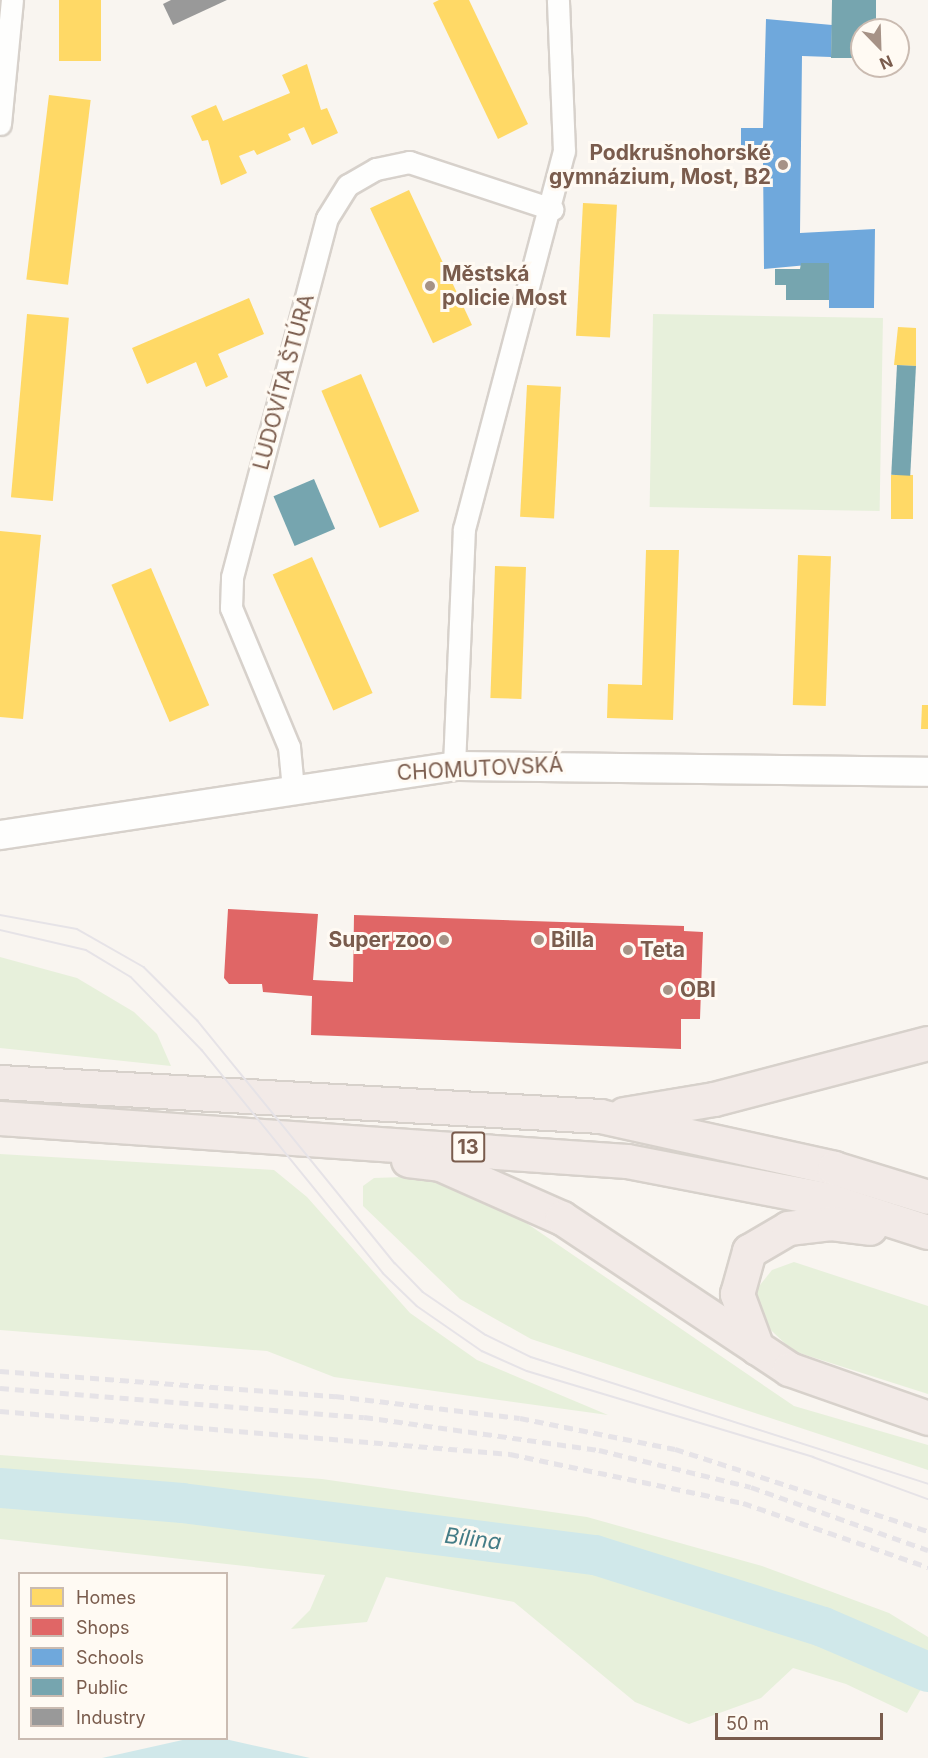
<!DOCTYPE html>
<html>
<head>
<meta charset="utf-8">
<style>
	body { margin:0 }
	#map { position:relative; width:928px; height:1758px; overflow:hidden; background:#f9f5f0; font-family:Inter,sans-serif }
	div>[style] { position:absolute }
	.green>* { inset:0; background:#e7f0db; transform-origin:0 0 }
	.water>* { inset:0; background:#d0e8ea }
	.homes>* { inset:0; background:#ffd966; transform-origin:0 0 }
	.shops>* { inset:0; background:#e06666 }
	.schools>* { inset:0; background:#6fa8dc }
	.public>* { inset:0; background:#76a5af; transform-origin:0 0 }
	.industry>* { inset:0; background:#999 }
	.river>* { height:40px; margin:-20px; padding:0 20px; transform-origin:20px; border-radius:20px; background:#d0e8ea }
	.roads { filter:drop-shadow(2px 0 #d7d1cb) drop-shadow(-2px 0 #d7d1cb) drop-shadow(0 2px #d7d1cb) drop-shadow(0 -2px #d7d1cb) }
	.street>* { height:21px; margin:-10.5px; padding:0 10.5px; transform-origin:10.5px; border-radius:10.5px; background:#fefefd }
	.secondary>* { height:28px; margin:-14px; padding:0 14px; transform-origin:14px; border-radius:14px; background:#fefefd }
	.highway>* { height:33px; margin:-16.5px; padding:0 16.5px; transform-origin:16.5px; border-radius:16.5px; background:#f2eae7 }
	.tram>* { height:1.5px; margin:-0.75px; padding:0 0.75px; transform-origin:0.75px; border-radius:0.75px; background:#e6e3e7 }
	.rail>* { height:4.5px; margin-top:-2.25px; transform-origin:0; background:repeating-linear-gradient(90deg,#e6e3e7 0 9px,transparent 0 15px) }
	.dots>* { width:16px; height:16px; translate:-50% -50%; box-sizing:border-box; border:3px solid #fffaf3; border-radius:50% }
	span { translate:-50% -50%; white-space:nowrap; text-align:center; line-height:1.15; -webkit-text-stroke:6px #fffaf3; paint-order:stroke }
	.shield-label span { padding:2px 4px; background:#fffaf3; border:2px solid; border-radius:4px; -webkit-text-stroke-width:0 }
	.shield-label { font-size:20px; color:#7a5c4d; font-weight:700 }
	.poi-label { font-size:21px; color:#7a5c4d; font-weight:700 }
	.right { translate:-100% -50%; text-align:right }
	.left { translate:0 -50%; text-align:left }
	.street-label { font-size:21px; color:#7a5c4d }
	.water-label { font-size:22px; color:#437c86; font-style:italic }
	.legend { position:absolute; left:18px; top:1572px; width:210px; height:168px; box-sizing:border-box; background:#fffaf3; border:2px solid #cabbb1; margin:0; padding:8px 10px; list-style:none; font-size:18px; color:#7a5c4d }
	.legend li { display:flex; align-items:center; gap:12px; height:30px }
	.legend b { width:30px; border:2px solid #cabbb1 }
	.north { position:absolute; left:850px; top:18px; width:60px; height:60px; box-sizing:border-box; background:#fffaf3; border:2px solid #cabbb1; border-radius:50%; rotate:157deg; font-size:16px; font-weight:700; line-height:24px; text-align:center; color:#7a5c4d }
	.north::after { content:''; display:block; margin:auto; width:21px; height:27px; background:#a69286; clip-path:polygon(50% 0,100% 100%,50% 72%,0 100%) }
	.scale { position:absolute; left:715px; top:1713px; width:168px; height:27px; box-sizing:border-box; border:3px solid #7a5c4d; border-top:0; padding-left:8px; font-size:18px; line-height:21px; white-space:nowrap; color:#7a5c4d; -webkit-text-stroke:4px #fffaf3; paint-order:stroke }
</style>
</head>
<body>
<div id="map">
	<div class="green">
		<i style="left:653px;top:314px;width:230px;height:193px;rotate:1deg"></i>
		<i style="clip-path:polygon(0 957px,77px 978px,134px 1012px,157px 1034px,171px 1066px,0 1048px)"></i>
		<i style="clip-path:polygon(0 1154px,274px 1170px,307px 1197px,410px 1313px,477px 1360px,608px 1415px,334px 1377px,267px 1351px,0 1330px)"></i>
		<i style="clip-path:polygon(403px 1177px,443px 1179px,497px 1203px,794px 1406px,928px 1445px,928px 1470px,531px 1339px,460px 1299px,363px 1206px,363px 1186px,374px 1178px)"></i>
		<i style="clip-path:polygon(794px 1262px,928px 1306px,928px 1394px,793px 1351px,759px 1319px,751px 1296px,772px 1270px)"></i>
		<i style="clip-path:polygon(0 1455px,322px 1479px,587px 1517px,762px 1566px,889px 1613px,928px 1637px,928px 1677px,907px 1713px,846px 1684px,793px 1668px,761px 1698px,689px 1724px,635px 1702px,514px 1602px,386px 1577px,367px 1622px,291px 1629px,310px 1610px,325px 1575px,0 1539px)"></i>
	</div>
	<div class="water">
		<i style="clip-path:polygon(187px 1739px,225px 1739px,310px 1758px,102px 1758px)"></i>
	</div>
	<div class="homes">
		<i style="left:59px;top:0;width:42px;height:61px"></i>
		<i style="clip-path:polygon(439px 0,469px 0,528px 124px,498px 139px,433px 3px)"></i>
		<i style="clip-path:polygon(307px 64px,321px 110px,327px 108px,338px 133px,312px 145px,304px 127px,288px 134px,291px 140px,257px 155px,254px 150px,239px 156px,247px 173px,221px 185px,208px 140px,202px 141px,191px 116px,216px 105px,223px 121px,290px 93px,282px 75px)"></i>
		<i style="left:49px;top:95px;width:42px;height:186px;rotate:7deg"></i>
		<i style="left:409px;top:190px;width:149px;height:43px;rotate:65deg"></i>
		<i style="left:583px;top:203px;width:34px;height:133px;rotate:3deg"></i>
		<i style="clip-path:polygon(249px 298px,264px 334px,218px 354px,228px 377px,206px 387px,196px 362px,147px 384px,132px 348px)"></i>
		<i style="left:27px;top:314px;width:42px;height:184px;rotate:5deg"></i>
		<i style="clip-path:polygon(898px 327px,916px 328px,916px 366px,894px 365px)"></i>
		<i style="left:361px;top:374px;width:149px;height:43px;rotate:67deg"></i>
		<i style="left:527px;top:385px;width:34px;height:132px;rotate:3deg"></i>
		<i style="left:891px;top:475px;width:22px;height:44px"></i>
		<i style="clip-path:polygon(0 531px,41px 535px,23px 719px,0 717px)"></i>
		<i style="clip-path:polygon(646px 550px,679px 550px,673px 720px,607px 718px,608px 684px,642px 685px)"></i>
		<i style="left:798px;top:555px;width:33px;height:150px;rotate:2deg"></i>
		<i style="left:312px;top:557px;width:149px;height:43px;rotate:66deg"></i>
		<i style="left:495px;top:566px;width:31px;height:132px;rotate:2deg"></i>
		<i style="left:151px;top:568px;width:149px;height:43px;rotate:67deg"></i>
		<i style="clip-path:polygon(922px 705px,928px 705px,928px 729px,921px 729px)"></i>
	</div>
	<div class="shops">
		<i style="clip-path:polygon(228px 909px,318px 914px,313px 980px,353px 982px,354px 915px,684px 926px,684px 931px,703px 932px,700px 1019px,681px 1019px,681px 1049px,311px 1035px,312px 996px,263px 992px,262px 984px,229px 984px,224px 978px)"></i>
	</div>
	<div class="schools">
		<i style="clip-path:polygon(766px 19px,832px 25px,831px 57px,802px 56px,800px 233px,875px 229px,874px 308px,829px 308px,829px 263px,764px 269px,763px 159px,741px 160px,741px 128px,763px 128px)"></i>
	</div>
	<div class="public">
		<i style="clip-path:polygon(832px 0,876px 0,876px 30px,862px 30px,862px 58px,831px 58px)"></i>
		<i style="clip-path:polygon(801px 263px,829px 263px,829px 300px,786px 300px,786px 285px,775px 285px,775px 269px,800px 269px)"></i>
		<i style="left:897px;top:365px;width:19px;height:110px;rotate:3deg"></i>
		<i style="left:314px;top:479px;width:54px;height:44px;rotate:67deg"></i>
	</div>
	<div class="industry">
		<i style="clip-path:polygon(171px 0,227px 0,173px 25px,163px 4px)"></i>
	</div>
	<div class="river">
		<i style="left:0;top:1488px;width:183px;rotate:4.7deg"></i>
		<i style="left:182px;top:1503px;width:416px;rotate:7.2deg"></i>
		<i style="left:595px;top:1555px;width:239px;rotate:17.5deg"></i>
		<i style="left:823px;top:1627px;width:114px;rotate:23.2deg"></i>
	</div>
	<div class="roads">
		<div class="street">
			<i style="left:0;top:124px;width:125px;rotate:-84.5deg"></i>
			<i style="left:454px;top:766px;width:237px;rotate:-87.6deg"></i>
			<i style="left:464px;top:529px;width:391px;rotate:-75.2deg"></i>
			<i style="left:564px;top:151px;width:151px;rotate:-92.3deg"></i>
			<i style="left:293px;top:789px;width:42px;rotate:-95.4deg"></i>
			<i style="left:289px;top:747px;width:151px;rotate:-112.6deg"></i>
			<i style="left:231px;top:608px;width:31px;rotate:-88deg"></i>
			<i style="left:232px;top:577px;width:371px;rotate:-75.2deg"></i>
			<i style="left:327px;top:218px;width:39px;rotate:-58deg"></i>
			<i style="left:348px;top:185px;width:32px;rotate:-30deg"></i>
			<i style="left:376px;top:169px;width:34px;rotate:-12deg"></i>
			<i style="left:409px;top:162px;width:151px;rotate:18.2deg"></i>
		</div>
		<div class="secondary">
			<i style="left:0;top:835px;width:459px;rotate:-8.6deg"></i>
			<i style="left:454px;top:766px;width:474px;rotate:0.7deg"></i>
		</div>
		<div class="highway">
			<i style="left:0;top:1082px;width:601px;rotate:3.24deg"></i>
			<i style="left:600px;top:1116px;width:240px;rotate:12.5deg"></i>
			<i style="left:834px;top:1168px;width:98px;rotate:17.1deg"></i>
			<i style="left:624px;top:1114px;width:91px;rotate:-9.5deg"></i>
			<i style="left:714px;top:1099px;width:221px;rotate:-14.7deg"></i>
			<i style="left:0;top:1118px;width:628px;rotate:3.92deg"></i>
			<i style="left:627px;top:1161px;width:202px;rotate:10.9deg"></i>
			<i style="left:825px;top:1199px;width:108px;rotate:17.8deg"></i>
			<i style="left:408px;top:1160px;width:32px;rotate:7deg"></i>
			<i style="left:440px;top:1164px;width:133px;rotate:23.9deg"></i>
			<i style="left:562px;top:1218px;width:273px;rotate:33.6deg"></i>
			<i style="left:789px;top:1369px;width:147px;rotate:19.4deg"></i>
			<i style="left:757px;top:1348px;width:58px;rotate:-110.3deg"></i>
			<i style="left:737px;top:1294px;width:45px;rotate:-74.4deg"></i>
			<i style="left:749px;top:1251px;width:45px;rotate:-30.5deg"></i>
			<i style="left:788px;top:1228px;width:43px;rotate:-6.6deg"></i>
			<i style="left:831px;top:1223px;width:39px;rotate:7deg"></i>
		</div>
	</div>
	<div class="tram">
		<i style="left:0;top:915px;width:78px;rotate:10.3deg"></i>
		<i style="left:77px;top:929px;width:77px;rotate:29.6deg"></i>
		<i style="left:144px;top:967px;width:76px;rotate:45deg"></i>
		<i style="left:198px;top:1021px;width:312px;rotate:50.9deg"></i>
		<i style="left:395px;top:1263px;width:40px;rotate:46deg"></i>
		<i style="left:423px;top:1292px;width:76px;rotate:34.3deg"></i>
		<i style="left:486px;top:1335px;width:50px;rotate:26.1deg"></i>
		<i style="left:531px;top:1357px;width:417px;rotate:17.7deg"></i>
		<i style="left:0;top:930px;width:88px;rotate:13.1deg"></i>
		<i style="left:86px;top:950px;width:52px;rotate:31deg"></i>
		<i style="left:131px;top:977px;width:102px;rotate:45.8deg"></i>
		<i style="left:202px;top:1050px;width:287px;rotate:50.9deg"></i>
		<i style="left:383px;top:1273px;width:47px;rotate:44.1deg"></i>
		<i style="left:417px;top:1306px;width:79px;rotate:34.7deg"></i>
		<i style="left:482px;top:1351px;width:49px;rotate:24deg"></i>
		<i style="left:527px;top:1371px;width:299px;rotate:16.7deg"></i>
		<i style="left:813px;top:1457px;width:122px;rotate:20.1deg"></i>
	</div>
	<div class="rail">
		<i style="left:0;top:1371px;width:336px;rotate:4.3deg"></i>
		<i style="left:335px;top:1396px;width:186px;rotate:6.8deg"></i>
		<i style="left:520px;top:1418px;width:158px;rotate:11.3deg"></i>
		<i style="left:675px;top:1449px;width:266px;rotate:18deg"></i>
		<i style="left:0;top:1388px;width:365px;rotate:4.6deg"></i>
		<i style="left:364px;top:1417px;width:237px;rotate:8deg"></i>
		<i style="left:599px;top:1450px;width:156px;rotate:13.7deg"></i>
		<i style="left:751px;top:1487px;width:188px;rotate:19.6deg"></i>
		<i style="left:0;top:1411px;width:512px;rotate:4.82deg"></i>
		<i style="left:510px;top:1454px;width:238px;rotate:11.9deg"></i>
		<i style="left:743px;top:1503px;width:196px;rotate:19.1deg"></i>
	</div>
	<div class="dots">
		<i style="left:783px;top:165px;background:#a69286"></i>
		<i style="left:430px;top:286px;background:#a69286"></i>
		<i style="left:444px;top:940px;background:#a69286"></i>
		<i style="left:539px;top:940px;background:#a69286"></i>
		<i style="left:628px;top:950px;background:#a69286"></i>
		<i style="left:668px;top:990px;background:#a69286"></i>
	</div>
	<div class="shield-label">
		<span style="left:468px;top:1147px">13</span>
	</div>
	<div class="poi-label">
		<span class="right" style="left:771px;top:165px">Podkrušnohorské<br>gymnázium, Most, B2</span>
		<span class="left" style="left:442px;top:286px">Městská<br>policie Most</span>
		<span class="right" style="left:432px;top:940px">Super zoo</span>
		<span class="left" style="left:551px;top:940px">Billa</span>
		<span class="left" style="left:640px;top:950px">Teta</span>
		<span class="left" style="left:680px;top:990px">OBI</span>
	</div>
	<div class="street-label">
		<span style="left:284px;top:382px;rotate:-75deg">LUDOVÍTA ŠTÚRA</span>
		<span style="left:480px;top:769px;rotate:-3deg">CHOMUTOVSKÁ</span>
	</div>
	<div class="water-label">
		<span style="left:473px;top:1539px;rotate:7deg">Bílina</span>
	</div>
	<ul class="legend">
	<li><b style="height:16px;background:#ffd966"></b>Homes</li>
	<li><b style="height:16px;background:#e06666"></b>Shops</li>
	<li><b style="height:16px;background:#6fa8dc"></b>Schools</li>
	<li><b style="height:16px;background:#76a5af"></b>Public</li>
	<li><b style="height:16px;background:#999"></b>Industry</li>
	</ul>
	<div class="north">N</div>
	<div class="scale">50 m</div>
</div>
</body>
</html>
